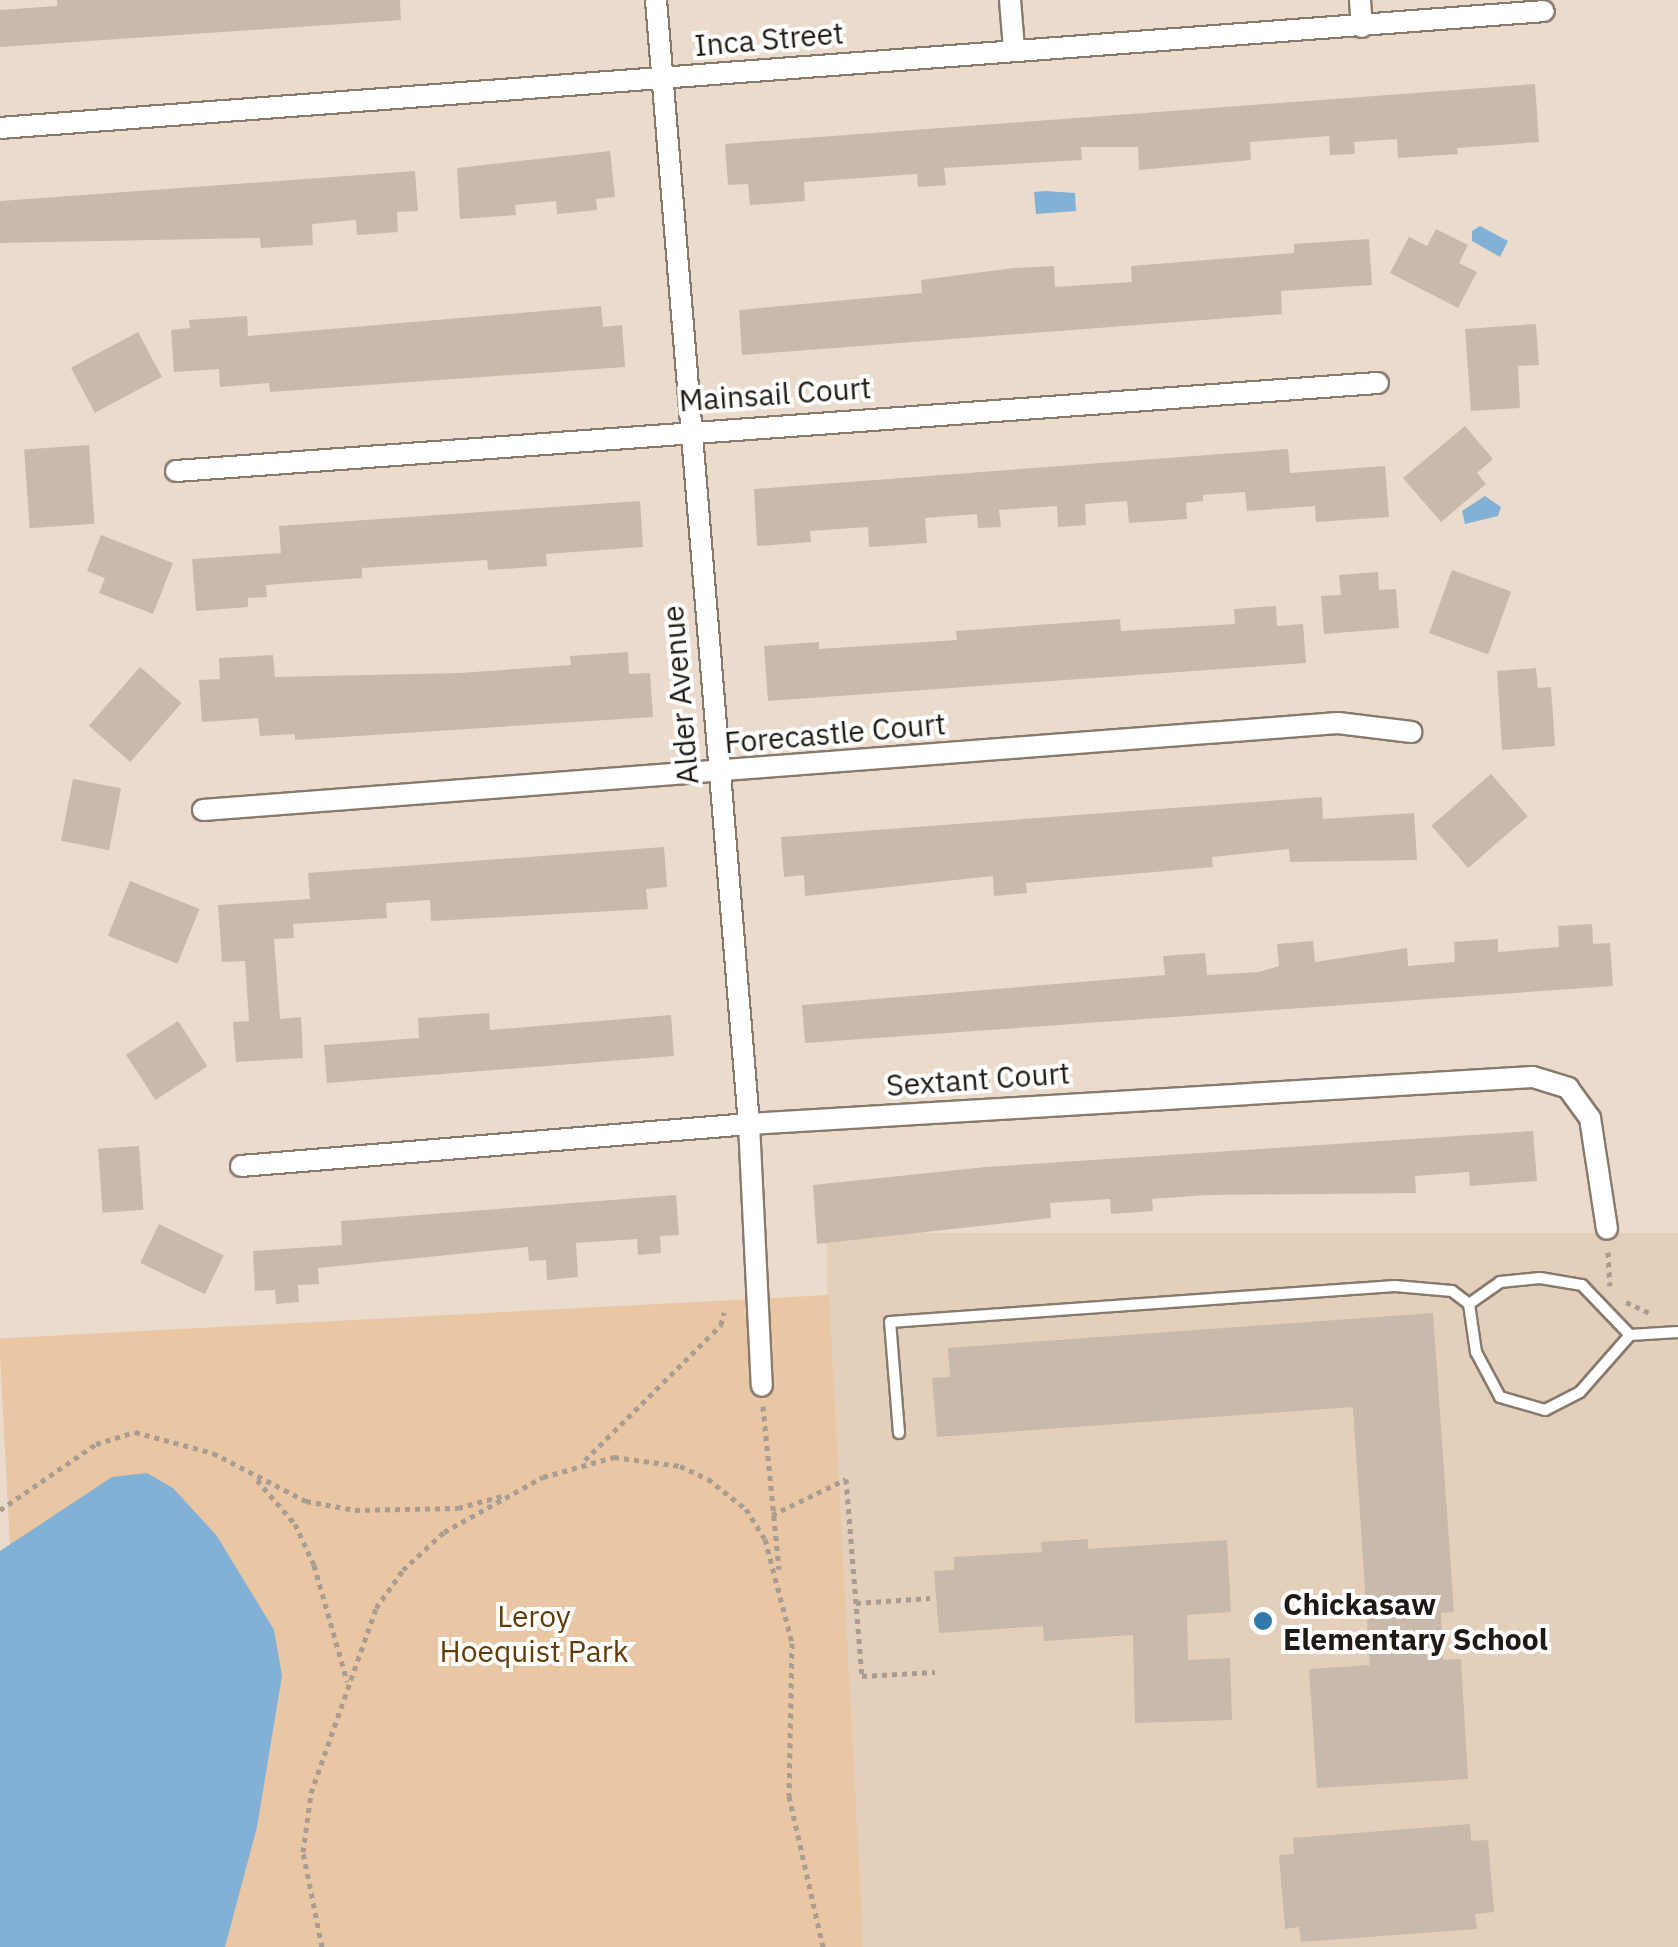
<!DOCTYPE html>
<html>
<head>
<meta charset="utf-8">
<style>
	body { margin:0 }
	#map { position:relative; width:1678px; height:1947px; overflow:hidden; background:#ebdbcc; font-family:"IBM Plex Sans",sans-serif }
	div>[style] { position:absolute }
	.built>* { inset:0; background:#e4cfba; transform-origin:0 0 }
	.green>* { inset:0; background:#e9c6a4; transform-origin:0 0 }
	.water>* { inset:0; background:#83b1d6 }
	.building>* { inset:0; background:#c9b9aa; transform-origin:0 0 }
	.path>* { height:5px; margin-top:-2.5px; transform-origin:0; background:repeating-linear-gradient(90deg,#a99d91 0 5px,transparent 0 10px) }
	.roads { filter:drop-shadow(2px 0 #887a6c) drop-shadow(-2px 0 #887a6c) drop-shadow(0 2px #887a6c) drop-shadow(0 -2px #887a6c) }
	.service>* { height:10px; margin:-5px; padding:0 5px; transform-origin:5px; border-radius:5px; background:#fff }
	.minor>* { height:20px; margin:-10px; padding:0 10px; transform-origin:10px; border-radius:10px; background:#fff }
	.dots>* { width:28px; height:28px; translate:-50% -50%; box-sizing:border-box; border:5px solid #fff; border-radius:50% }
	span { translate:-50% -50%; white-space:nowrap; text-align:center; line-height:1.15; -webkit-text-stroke:8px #fff; paint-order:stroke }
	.street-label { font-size:30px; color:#1f1a14 }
	.poi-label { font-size:30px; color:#1f1a14; font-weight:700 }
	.left { translate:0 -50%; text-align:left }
	.park-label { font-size:30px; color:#623b06 }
</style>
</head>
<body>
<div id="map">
	<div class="built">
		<i style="left:1678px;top:1233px;width:714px;height:851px;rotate:90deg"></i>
	</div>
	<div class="green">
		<i style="left:829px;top:1295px;width:653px;height:831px;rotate:87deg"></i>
	</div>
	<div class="water">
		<i style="clip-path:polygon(1045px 191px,1075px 193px,1076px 211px,1036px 214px,1034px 192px)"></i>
		<i style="clip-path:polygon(1480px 226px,1508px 241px,1500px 257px,1472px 241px,1472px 231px)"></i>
		<i style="clip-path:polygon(1485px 496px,1501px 507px,1498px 516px,1465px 524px,1462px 511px)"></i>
		<i style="clip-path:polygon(147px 1473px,173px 1488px,217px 1536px,274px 1630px,282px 1676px,257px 1827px,225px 1947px,0 1947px,0 1551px,112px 1477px)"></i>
	</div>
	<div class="building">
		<i style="clip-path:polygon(57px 0,400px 0,401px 20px,0 47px,0 10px,57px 6px)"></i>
		<i style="clip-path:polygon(1535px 84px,1539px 142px,1457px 148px,1458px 154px,1398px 158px,1397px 139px,1354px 142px,1355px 154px,1330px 155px,1329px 136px,1250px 142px,1251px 160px,1139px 170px,1138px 147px,1081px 147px,1082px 160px,944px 168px,946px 185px,918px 187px,917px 174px,804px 182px,805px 201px,750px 205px,748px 184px,728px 185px,725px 144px)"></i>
		<i style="clip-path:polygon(610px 151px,615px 197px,596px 199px,597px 210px,557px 214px,556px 201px,515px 205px,516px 215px,460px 219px,457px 168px)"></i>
		<i style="clip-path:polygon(415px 171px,418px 211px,397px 212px,398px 232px,357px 235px,356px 220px,312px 224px,313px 245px,261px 248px,260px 238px,0 243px,0 201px)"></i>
		<i style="clip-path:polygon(1436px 229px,1468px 245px,1459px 263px,1477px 272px,1458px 308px,1390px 273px,1409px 237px,1427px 246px)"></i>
		<i style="clip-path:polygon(1369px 239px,1372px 285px,1281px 291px,1282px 314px,742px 355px,739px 310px,922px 293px,921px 280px,1014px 268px,1054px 266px,1055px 287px,1132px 282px,1131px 266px,1294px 253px,1294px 244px)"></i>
		<i style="clip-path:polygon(601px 306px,603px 327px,622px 325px,625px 367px,270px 392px,269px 383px,220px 387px,219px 369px,174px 372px,171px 330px,190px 328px,189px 320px,247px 316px,248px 336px)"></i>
		<i style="clip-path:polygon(1536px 324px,1539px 365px,1518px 366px,1520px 408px,1471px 411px,1465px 329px)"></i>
		<i style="left:138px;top:332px;width:51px;height:76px;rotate:62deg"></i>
		<i style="clip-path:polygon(1465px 426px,1493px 459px,1477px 473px,1486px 484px,1441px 522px,1403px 478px)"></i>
		<i style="left:89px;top:445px;width:79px;height:65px;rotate:86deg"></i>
		<i style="clip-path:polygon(1288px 449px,1290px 473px,1385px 466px,1389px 517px,1316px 522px,1315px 506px,1247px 511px,1245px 492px,1203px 495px,1203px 501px,1186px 503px,1187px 519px,1129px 523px,1127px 501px,1085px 504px,1086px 525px,1058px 527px,1057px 506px,999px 510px,1001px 527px,978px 528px,977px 514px,925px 518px,927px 543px,869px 547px,868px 527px,810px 531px,811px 542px,757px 546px,754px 489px)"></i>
		<i style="clip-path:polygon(640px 501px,643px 547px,546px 554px,547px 566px,488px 570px,487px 560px,362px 568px,362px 578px,266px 585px,267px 597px,248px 598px,248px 607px,196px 611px,192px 559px,281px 553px,279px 526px)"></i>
		<i style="clip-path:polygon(101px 535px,173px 563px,153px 614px,99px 593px,105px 578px,87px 571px)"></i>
		<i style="left:1452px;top:570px;width:63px;height:67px;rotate:20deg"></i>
		<i style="clip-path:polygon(1378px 572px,1379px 590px,1396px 589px,1399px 628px,1324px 634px,1321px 596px,1341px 595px,1339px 575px)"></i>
		<i style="clip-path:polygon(1276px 606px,1277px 626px,1303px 624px,1306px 663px,768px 701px,764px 646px,819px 642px,819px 649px,957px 640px,956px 631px,1120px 619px,1121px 631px,1235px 624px,1234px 609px)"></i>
		<i style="clip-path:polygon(628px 652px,629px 674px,650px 673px,653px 717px,295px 740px,295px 734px,260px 736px,258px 718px,202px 722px,199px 680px,220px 679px,219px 658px,273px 655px,275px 677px,460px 673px,571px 665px,570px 656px)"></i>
		<i style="left:140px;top:667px;width:55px;height:78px;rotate:41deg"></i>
		<i style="clip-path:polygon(1536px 668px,1538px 688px,1551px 687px,1555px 746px,1502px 750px,1497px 671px)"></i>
		<i style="left:1491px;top:774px;width:56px;height:79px;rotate:49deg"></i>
		<i style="left:73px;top:779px;width:49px;height:63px;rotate:11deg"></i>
		<i style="clip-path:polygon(1322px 797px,1323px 819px,1414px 813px,1417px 860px,1290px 862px,1289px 849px,1212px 857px,1213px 867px,1026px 883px,1027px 893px,994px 896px,993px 876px,805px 896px,804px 875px,784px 877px,781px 837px)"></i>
		<i style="clip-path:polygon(664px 847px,667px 887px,646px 889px,648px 909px,431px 921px,430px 900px,386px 903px,387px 918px,293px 924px,294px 938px,274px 939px,280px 1019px,301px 1017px,303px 1058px,236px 1062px,233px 1022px,249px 1021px,245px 961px,222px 962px,218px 905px,310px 899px,308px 873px)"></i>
		<i style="left:130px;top:881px;width:75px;height:59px;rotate:22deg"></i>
		<i style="clip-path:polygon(1592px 924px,1593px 944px,1610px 943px,1613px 986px,805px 1043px,802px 1005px,1165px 975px,1163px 956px,1205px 953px,1207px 975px,1259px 972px,1279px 966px,1277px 944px,1313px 941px,1315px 962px,1407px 948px,1408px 966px,1455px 962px,1454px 942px,1498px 939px,1498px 952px,1559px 947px,1558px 926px)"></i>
		<i style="clip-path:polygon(489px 1013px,490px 1030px,671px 1015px,674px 1056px,327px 1083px,324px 1045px,419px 1038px,418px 1018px)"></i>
		<i style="left:178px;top:1021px;width:54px;height:62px;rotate:57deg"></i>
		<i style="clip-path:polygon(1533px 1131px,1537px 1181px,1470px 1186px,1469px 1172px,1415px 1176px,1416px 1193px,1206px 1195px,1152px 1199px,1153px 1211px,1111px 1214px,1110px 1199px,1050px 1203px,1051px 1218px,817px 1244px,813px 1185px,986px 1167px)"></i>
		<i style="left:139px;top:1146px;width:64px;height:41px;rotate:86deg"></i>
		<i style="clip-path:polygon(676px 1195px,679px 1235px,660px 1236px,661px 1253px,638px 1255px,637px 1239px,576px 1243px,578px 1277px,547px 1280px,546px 1260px,529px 1261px,528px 1247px,318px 1268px,319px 1284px,298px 1285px,299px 1302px,276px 1304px,275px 1290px,255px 1291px,253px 1251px,342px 1245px,341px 1221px)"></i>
		<i style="left:159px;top:1224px;width:72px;height:43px;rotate:26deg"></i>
		<i style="clip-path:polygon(1433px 1313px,1454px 1612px,1441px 1613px,1443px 1660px,1461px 1659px,1468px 1779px,1317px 1788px,1309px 1669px,1370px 1665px,1353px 1407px,937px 1437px,932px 1378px,950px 1377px,948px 1348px)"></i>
		<i style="clip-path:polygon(1088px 1539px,1088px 1549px,1227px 1540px,1231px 1612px,1187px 1615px,1188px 1660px,1230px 1658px,1232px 1720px,1135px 1723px,1133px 1635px,1044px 1641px,1043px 1626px,939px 1633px,934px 1571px,954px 1570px,954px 1557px,1042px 1552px,1041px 1542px)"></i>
		<i style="clip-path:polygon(1470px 1824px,1471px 1841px,1488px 1840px,1494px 1912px,1475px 1914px,1477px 1929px,1301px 1942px,1299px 1927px,1285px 1929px,1279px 1855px,1294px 1854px,1293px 1838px)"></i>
	</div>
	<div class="path">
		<i style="left:1608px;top:1252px;width:34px;rotate:87deg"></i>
		<i style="left:1626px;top:1302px;width:29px;rotate:25deg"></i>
		<i style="left:763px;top:1406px;width:164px;rotate:84.4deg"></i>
		<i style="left:585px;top:1460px;width:192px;rotate:-44.8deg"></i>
		<i style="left:721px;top:1325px;width:13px;rotate:-77deg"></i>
		<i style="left:257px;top:1480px;width:58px;rotate:49.2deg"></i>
		<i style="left:295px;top:1524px;width:45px;rotate:65.1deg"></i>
		<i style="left:314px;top:1565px;width:121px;rotate:74.1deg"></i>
		<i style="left:0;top:1510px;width:116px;rotate:-34.5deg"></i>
		<i style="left:96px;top:1444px;width:41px;rotate:-17.1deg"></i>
		<i style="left:135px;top:1432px;width:81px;rotate:15.1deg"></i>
		<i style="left:213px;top:1453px;width:105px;rotate:27.3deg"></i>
		<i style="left:306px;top:1501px;width:50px;rotate:10.4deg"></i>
		<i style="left:355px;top:1510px;width:103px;rotate:-1.1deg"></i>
		<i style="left:458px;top:1508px;width:46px;rotate:-15.3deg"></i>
		<i style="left:772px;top:1515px;width:82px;rotate:-25.9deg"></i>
		<i style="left:846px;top:1479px;width:198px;rotate:85.4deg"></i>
		<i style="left:862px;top:1676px;width:73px;rotate:-3.1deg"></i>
		<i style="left:856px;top:1603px;width:74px;rotate:-3.9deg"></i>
		<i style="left:322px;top:1947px;width:97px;rotate:-101.3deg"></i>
		<i style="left:303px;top:1852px;width:60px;rotate:-82.3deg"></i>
		<i style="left:311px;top:1793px;width:196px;rotate:-70.6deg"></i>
		<i style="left:376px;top:1608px;width:47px;rotate:-54.6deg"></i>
		<i style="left:403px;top:1570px;width:56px;rotate:-42.8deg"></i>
		<i style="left:444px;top:1532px;width:113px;rotate:-29.1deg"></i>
		<i style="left:543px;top:1477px;width:74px;rotate:-15.7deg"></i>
		<i style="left:614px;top:1457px;width:67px;rotate:7.8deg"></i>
		<i style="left:680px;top:1466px;width:31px;rotate:25deg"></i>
		<i style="left:708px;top:1479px;width:48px;rotate:38.3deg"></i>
		<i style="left:746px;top:1509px;width:36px;rotate:58deg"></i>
		<i style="left:765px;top:1539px;width:107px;rotate:75.4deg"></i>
		<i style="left:792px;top:1643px;width:153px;rotate:91.1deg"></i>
		<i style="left:789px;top:1796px;width:155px;rotate:77.3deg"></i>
	</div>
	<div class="roads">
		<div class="service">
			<i style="left:1469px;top:1304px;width:38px;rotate:-35deg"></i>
			<i style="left:1500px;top:1282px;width:40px;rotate:-5.7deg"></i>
			<i style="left:1540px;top:1278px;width:43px;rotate:9.5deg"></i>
			<i style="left:1582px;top:1285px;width:69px;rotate:46.2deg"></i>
			<i style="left:899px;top:1433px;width:111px;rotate:-94.6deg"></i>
			<i style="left:890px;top:1322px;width:506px;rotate:-4.08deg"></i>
			<i style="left:1395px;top:1286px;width:57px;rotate:5deg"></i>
			<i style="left:1452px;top:1291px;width:21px;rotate:37deg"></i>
			<i style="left:1469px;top:1304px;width:49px;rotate:81.7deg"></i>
			<i style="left:1476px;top:1352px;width:51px;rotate:61.9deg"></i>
			<i style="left:1500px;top:1397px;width:47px;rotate:16.1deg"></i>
			<i style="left:1545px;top:1410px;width:39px;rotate:-27deg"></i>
			<i style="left:1580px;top:1392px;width:76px;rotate:-48.7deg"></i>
			<i style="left:1630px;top:1335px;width:48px;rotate:-3.6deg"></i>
		</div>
		<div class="minor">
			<i style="left:656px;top:0;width:1128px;rotate:85.27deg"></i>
			<i style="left:749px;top:1124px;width:262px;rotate:87.2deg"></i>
			<i style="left:1010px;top:0;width:49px;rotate:85.3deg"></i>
			<i style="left:1360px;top:0;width:27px;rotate:86deg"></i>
			<i style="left:0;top:128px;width:1548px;rotate:-4.33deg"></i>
			<i style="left:176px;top:471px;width:1205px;rotate:-4.19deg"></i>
			<i style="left:203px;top:810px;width:1138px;rotate:-4.38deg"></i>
			<i style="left:1338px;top:723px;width:74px;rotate:7deg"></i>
			<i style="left:241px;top:1166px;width:510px;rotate:-4.73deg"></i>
			<i style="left:749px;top:1124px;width:785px;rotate:-3.43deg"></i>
			<i style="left:1533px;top:1077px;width:37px;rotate:17deg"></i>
			<i style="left:1568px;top:1088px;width:37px;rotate:54deg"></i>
			<i style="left:1590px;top:1118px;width:112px;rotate:81.3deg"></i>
		</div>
	</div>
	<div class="dots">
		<i style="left:1263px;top:1621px;background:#2e78ab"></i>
	</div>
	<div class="street-label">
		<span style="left:769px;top:39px;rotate:-5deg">Inca Street</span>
		<span style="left:775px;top:394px;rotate:-4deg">Mainsail Court</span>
		<span style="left:680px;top:695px;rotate:-95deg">Alder Avenue</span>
		<span style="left:835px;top:733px;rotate:-5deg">Forecastle Court</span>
		<span style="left:978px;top:1079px;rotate:-4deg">Sextant Court</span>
	</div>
	<div class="poi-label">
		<span class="left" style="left:1283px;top:1621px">Chickasaw<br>Elementary School</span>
	</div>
	<div class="park-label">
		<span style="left:534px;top:1633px">Leroy<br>Hoequist Park</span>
	</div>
</div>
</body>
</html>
